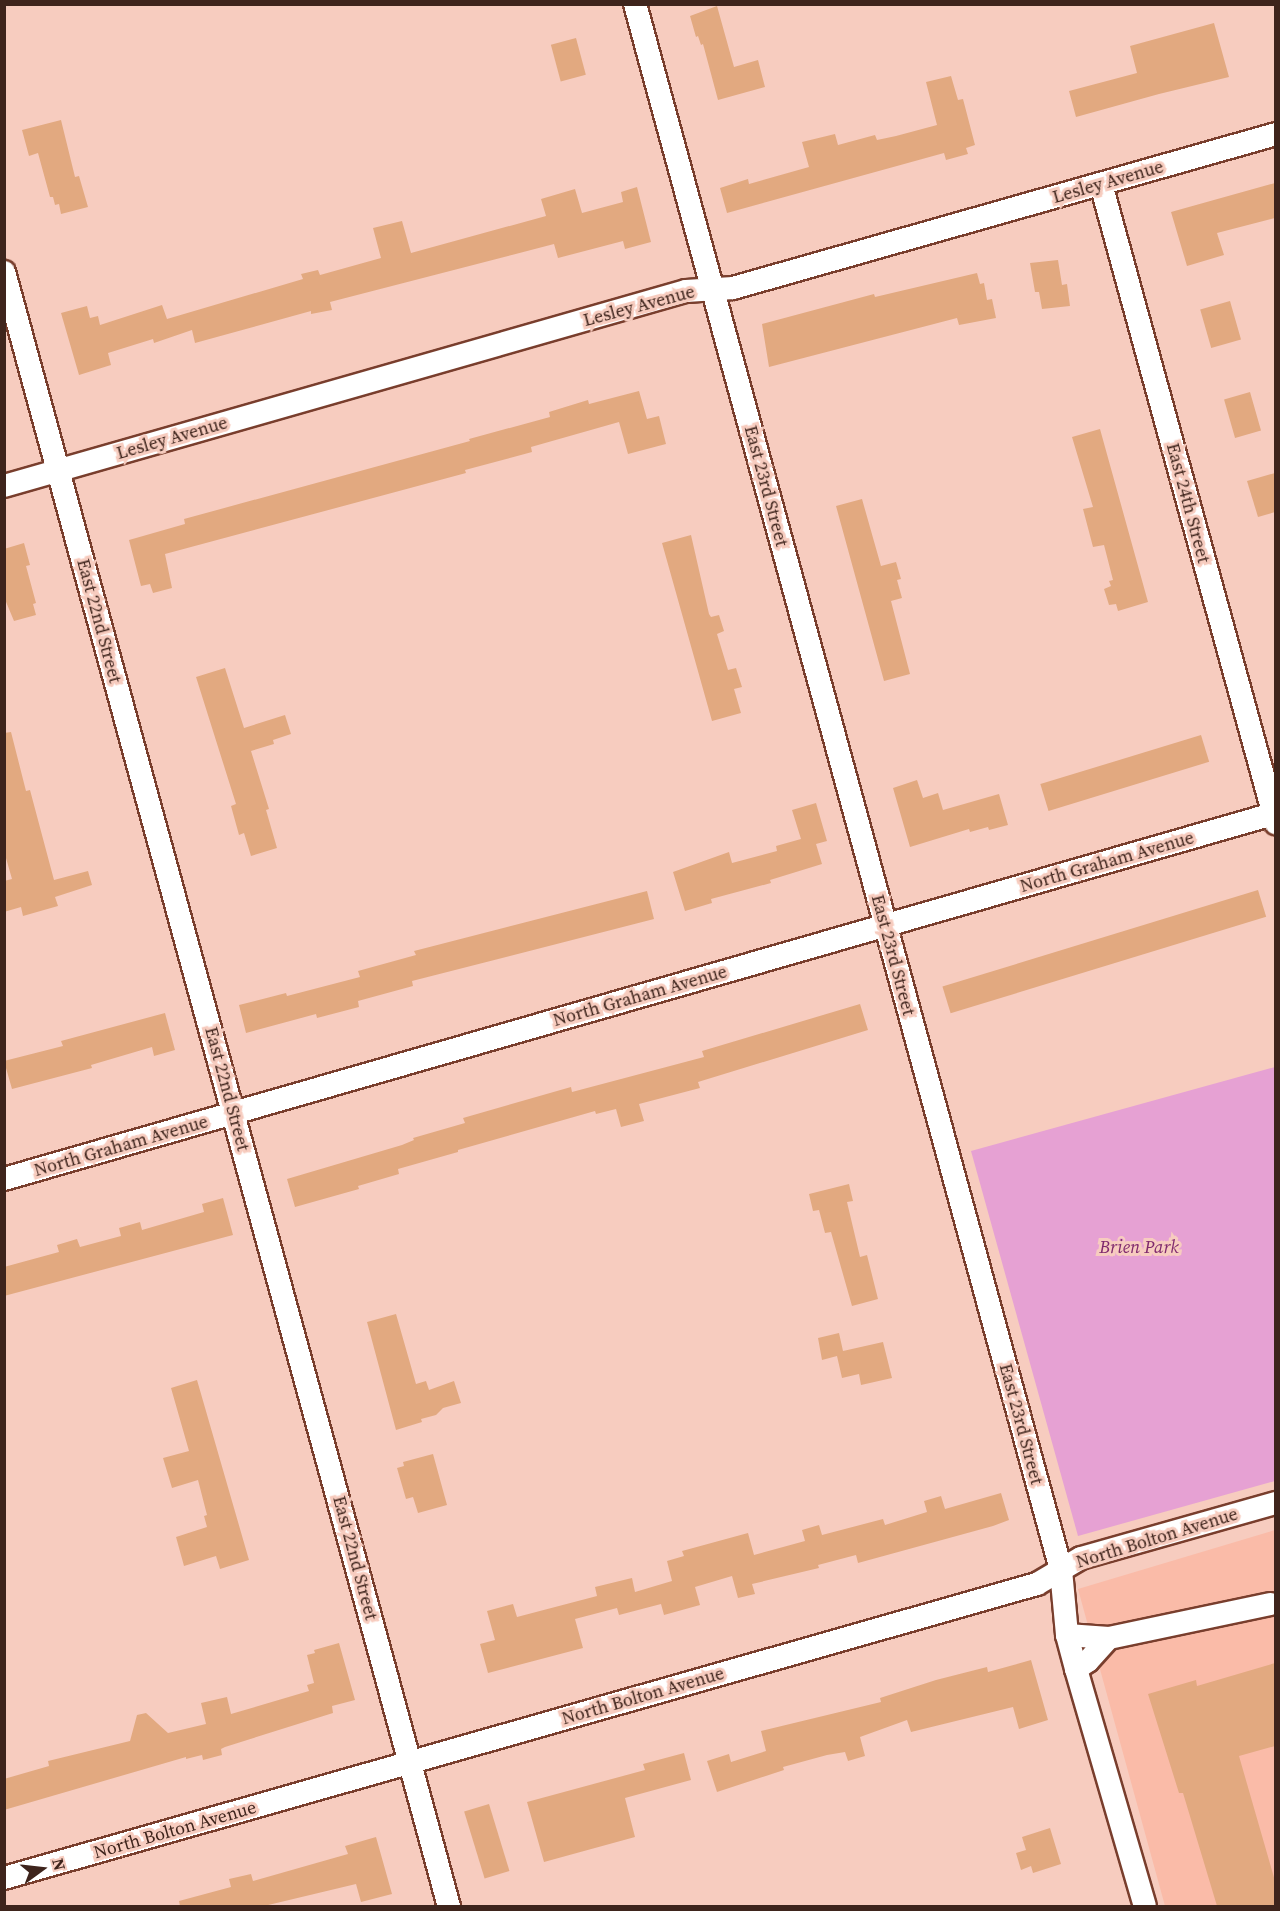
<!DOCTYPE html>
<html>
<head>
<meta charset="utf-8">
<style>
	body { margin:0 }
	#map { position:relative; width:1280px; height:1911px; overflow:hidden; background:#f7ccbf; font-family:"Source Serif 4",serif }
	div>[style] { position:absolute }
	.built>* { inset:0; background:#fabba8 }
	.green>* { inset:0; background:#e6a1d3 }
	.building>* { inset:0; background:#e2a980; transform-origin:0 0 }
	.roads { filter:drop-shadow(2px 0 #793e2d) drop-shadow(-2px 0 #793e2d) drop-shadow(0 2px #793e2d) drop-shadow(0 -2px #793e2d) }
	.minor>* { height:22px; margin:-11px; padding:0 11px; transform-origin:11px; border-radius:11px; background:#fff }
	span { translate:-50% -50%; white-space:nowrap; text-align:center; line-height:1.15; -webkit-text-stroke:6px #f7ccbf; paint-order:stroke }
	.street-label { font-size:18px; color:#3e241c }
	.park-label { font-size:18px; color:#802a6e; font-style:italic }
	.frame { position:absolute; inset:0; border:6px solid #3e241c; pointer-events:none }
	.north { position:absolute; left:12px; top:1839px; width:60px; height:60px; -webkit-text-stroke:4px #f7ccbf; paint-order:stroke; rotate:75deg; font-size:16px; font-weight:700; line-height:24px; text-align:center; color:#3e241c }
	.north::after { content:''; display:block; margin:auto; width:21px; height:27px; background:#3e241c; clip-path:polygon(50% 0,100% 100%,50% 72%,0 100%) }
</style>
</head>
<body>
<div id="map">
	<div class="built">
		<i style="clip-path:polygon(1275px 1530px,1275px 1906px,1165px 1906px,1078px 1589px)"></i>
	</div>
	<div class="green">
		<i style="clip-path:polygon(1275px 1067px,1275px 1481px,1078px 1536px,971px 1151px)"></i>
	</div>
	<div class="building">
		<i style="clip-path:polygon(717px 6px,734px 67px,758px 60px,765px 87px,718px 100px,703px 44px,701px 45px,698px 36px,696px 37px,690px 16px)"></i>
		<i style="clip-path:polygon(1214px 23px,1229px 77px,1159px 94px,1076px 117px,1069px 91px,1137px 73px,1130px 46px)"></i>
		<i style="left:576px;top:38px;width:38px;height:26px;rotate:75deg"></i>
		<i style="clip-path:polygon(951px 76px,958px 100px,963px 99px,975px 145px,966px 148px,968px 154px,946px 160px,944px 153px,727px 213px,720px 188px,748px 179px,749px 184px,809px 167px,802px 142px,835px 134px,838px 145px,875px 135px,877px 140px,896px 136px,937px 125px,926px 82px)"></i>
		<i style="clip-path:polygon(61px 120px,75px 177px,79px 176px,88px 207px,61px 214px,59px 204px,55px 205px,53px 197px,50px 197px,38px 153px,29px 156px,22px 130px)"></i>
		<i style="clip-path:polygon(1275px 183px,1275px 218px,1217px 233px,1224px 255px,1187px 266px,1171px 212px)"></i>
		<i style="clip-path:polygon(637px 187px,651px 242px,625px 249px,623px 241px,558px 258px,554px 244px,330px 302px,332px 310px,311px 314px,311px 311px,195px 343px,192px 330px,154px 343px,153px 339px,108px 353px,111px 365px,79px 375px,61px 313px,87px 306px,90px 318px,98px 316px,100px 325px,162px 305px,167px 319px,303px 279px,301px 274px,318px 270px,320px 275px,381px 258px,373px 228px,402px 221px,411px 253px,546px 216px,541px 199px,575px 189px,582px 213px,623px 202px,621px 192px)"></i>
		<i style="clip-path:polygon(1058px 260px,1062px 285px,1067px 284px,1070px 306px,1042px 309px,1039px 292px,1035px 292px,1030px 263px)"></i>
		<i style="clip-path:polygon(977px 273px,980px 284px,984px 283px,987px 300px,992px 299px,996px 318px,959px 325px,957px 318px,769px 367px,762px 324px,874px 294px,875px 297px)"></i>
		<i style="left:1230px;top:301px;width:40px;height:31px;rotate:74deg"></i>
		<i style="clip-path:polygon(639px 391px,647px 419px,659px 416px,666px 444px,628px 454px,619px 422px,531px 447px,532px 452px,465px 470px,466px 473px,165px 554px,172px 588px,153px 593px,150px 584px,141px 586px,129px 540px,185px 524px,184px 519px,470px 441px,469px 439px,550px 417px,549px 412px,588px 400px,589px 404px)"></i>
		<i style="left:1250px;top:392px;width:40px;height:27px;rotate:74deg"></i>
		<i style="clip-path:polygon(1100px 429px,1148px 602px,1118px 611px,1116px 604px,1109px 605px,1104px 589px,1111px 586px,1109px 581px,1113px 580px,1104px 545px,1093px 547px,1083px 509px,1093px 507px,1072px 437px)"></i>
		<i style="clip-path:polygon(1275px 473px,1275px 512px,1258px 517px,1247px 481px)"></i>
		<i style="clip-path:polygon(862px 499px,881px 566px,896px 562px,901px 579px,897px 580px,902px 598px,891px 601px,910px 674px,884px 681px,836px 506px)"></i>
		<i style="clip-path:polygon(691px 535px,709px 614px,711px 617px,719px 615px,724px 631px,717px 634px,728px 670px,736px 668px,742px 687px,734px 689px,741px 713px,712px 721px,662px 543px)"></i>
		<i style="clip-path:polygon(24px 543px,30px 565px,26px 566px,36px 603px,33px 604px,36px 615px,14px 621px,4px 597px,4px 549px)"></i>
		<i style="clip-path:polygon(225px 668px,244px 728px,285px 715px,291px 734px,273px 740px,274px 744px,251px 751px,269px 809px,266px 810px,277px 848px,251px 856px,244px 833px,239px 835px,231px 806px,236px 804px,196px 677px)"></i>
		<i style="clip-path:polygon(11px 732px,26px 791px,30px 790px,54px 880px,88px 871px,92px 885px,55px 897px,58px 906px,23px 916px,21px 907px,4px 912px,4px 881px,12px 879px,4px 851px,4px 733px)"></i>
		<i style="left:1201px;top:735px;width:28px;height:168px;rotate:73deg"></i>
		<i style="clip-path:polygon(917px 780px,923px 798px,938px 793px,943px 810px,999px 794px,1008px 825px,989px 830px,988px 827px,970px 832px,969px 829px,910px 847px,893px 788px)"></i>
		<i style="clip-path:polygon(816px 803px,827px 841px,816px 844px,822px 864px,770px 880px,771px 883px,711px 899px,712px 903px,685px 911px,673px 872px,729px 852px,732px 863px,777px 851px,776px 846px,801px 839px,792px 810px)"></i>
		<i style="left:1258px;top:890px;width:28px;height:330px;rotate:73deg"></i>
		<i style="clip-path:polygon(647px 891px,654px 919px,412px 981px,413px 986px,358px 1001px,359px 1007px,317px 1018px,316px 1014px,246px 1033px,239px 1005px,286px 993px,287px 996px,360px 977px,358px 971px,416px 955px,414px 951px)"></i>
		<i style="clip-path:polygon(860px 1004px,868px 1030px,698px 1082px,700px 1088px,639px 1104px,644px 1121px,621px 1127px,616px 1109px,596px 1114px,595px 1111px,458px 1150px,458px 1152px,398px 1169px,399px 1174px,358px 1186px,359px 1189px,295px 1207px,287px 1179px,402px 1145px,414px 1140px,413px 1138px,465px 1123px,463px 1118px,571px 1087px,572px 1092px,704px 1057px,702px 1051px)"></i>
		<i style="clip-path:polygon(165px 1013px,175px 1050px,154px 1056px,152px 1047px,91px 1065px,92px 1068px,12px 1089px,4px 1061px,63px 1046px,61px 1041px)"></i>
		<i style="clip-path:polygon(849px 1184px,853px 1201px,847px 1202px,860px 1257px,867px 1255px,878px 1299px,852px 1306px,831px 1232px,825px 1233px,819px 1210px,813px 1211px,809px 1194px)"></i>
		<i style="clip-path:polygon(223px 1198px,233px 1235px,4px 1296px,4px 1267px,59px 1252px,57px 1245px,77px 1239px,80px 1247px,121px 1236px,119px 1228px,140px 1222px,142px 1230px,204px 1212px,202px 1204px)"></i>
		<i style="clip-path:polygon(396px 1314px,416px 1384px,426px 1381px,429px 1390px,454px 1381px,461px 1403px,443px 1408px,436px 1415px,421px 1419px,422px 1422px,396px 1430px,367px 1322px)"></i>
		<i style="clip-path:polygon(839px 1333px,843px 1351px,883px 1342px,892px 1378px,861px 1385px,859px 1374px,842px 1378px,837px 1356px,822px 1360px,818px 1338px)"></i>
		<i style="clip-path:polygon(197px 1380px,249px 1560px,220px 1569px,216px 1556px,184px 1566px,176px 1537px,207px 1527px,204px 1516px,207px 1515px,198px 1480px,172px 1488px,163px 1458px,189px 1451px,171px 1388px)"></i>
		<i style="clip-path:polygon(433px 1454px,447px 1505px,418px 1513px,413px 1497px,406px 1499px,397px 1468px,404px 1466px,403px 1462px)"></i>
		<i style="clip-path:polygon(1001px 1493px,1009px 1520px,993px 1526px,858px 1563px,856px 1555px,818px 1565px,819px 1568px,752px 1584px,755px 1594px,738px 1598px,732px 1576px,695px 1587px,700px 1605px,664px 1615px,661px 1604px,619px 1615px,617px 1608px,575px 1619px,583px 1648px,488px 1673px,480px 1644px,495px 1640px,487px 1611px,513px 1604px,517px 1617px,597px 1596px,595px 1587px,632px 1578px,635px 1592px,672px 1581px,667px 1561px,684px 1556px,682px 1551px,748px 1533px,754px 1555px,805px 1541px,802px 1530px,819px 1525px,822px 1535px,883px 1519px,885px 1525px,927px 1512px,924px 1501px,941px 1496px,945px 1509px)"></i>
		<i style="clip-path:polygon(339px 1643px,355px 1700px,332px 1706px,333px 1713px,225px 1747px,221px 1749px,222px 1755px,203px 1760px,202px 1755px,186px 1759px,186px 1757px,4px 1810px,4px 1779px,49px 1766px,48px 1761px,130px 1741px,137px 1715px,146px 1713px,168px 1733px,206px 1724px,201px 1703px,227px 1697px,231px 1714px,309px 1691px,307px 1685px,314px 1683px,307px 1655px,315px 1653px,314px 1650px)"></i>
		<i style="clip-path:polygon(1031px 1660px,1048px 1720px,1019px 1729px,1013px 1707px,911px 1732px,907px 1720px,860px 1737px,865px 1756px,848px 1761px,845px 1752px,827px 1755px,783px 1767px,784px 1770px,717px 1792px,707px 1761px,729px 1754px,731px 1762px,766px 1751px,761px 1731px,881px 1702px,880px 1698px,936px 1680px,987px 1667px,988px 1672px)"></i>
		<i style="clip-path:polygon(1275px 1663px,1275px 1746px,1239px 1756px,1275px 1881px,1275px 1906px,1217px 1906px,1183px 1793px,1179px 1793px,1148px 1694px,1196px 1680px,1197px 1686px)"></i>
		<i style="clip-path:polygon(684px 1753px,691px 1780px,625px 1798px,635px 1837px,544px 1862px,527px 1802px,645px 1770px,643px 1764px)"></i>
		<i style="left:489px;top:1804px;width:70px;height:26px;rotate:73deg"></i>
		<i style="clip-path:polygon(1050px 1828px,1061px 1864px,1033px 1873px,1031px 1866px,1021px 1870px,1016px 1853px,1026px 1850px,1022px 1837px)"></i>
		<i style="clip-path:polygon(376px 1837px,392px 1894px,361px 1902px,356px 1884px,264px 1906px,180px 1906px,179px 1901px,231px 1887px,229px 1879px,251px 1874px,253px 1881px,348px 1854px,345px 1846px)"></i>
	</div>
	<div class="roads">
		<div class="minor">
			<i style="left:635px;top:4px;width:1623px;rotate:74.78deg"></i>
			<i style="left:1061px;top:1570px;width:65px;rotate:84.7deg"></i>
			<i style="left:1067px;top:1635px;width:35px;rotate:75deg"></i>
			<i style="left:1076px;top:1669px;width:247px;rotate:73.8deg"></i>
			<i style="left:1101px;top:184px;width:663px;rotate:74.68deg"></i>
			<i style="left:4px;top:272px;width:1694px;rotate:74.77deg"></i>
			<i style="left:4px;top:486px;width:709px;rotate:-15.96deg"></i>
			<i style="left:686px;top:291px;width:47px;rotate:-3.7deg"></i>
			<i style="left:733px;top:288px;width:564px;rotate:-15.83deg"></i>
			<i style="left:4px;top:1179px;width:1324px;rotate:-16.05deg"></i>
			<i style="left:1067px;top:1635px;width:42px;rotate:4.1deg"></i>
			<i style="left:1109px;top:1638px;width:165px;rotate:-11.9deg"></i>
			<i style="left:1076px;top:1669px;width:14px;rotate:-34deg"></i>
			<i style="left:1088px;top:1661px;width:31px;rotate:-48deg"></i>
			<i style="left:4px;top:1878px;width:1074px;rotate:-15.89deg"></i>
			<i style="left:1037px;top:1584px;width:51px;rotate:-30.6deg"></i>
			<i style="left:1081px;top:1558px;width:203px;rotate:-15.8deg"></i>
		</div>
	</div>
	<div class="street-label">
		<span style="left:1108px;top:182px;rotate:-16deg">Lesley Avenue</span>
		<span style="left:639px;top:306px;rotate:-15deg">Lesley Avenue</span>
		<span style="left:172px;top:438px;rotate:-16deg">Lesley Avenue</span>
		<span style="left:766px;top:486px;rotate:75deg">East 23rd Street</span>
		<span style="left:1188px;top:503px;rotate:75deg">East 24th Street</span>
		<span style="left:99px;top:621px;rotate:75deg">East 22nd Street</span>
		<span style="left:1107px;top:862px;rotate:-16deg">North Graham Avenue</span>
		<span style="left:893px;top:955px;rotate:75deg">East 23rd Street</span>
		<span style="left:640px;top:996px;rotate:-16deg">North Graham Avenue</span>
		<span style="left:227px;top:1089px;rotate:75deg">East 22nd Street</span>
		<span style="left:121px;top:1146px;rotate:-16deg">North Graham Avenue</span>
		<span style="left:1021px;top:1424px;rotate:75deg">East 23rd Street</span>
		<span style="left:1157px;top:1538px;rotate:-17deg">North Bolton Avenue</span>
		<span style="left:355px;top:1558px;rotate:75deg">East 22nd Street</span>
		<span style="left:643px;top:1696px;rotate:-16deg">North Bolton Avenue</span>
		<span style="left:175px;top:1830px;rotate:-16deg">North Bolton Avenue</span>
	</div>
	<div class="park-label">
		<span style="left:1139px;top:1247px">Brien Park</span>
	</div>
	<div class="frame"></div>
	<div class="north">N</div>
</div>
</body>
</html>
